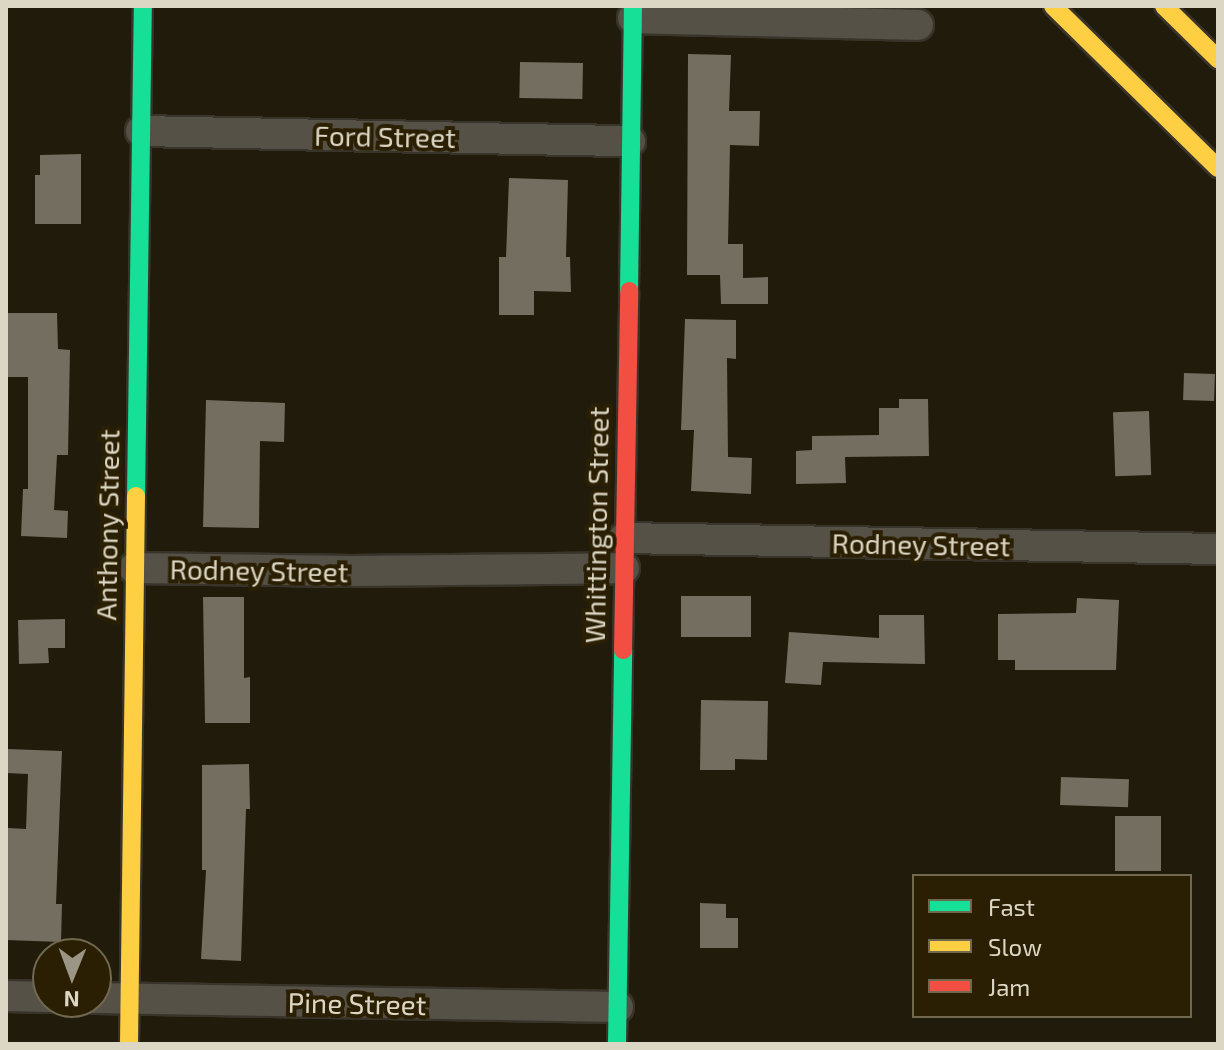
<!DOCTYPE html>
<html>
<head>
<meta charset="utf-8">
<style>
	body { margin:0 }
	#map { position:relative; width:1224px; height:1050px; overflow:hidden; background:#211b0b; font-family:"Exo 2",sans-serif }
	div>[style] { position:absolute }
	.building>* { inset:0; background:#736e60; transform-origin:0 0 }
	.roads { filter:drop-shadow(2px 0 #39342a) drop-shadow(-2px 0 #39342a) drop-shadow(0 2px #39342a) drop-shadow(0 -2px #39342a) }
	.street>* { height:30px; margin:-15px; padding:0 15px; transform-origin:15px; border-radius:15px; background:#565146 }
	.fast>* { height:18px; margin:-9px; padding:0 9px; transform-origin:9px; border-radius:9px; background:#16e098 }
	.slow>* { height:18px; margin:-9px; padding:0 9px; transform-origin:9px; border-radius:9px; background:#ffcf43 }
	.jam>* { height:18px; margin:-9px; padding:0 9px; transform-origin:9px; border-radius:9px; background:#f24e42 }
	span { translate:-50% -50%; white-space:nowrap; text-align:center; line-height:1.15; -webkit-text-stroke:8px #2a1f02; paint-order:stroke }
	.street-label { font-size:28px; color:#dcd6c5 }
	.frame { position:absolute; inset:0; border:8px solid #dcd6c5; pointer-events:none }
	.legend { position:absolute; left:912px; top:874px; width:280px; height:144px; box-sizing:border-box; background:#2a1f02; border:2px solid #716850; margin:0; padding:10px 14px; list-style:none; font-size:24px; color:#dcd6c5 }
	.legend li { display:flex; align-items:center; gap:16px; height:40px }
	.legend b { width:40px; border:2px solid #716850 }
	.north { position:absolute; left:32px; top:938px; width:80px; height:80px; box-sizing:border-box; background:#2a1f02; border:2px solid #716850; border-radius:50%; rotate:181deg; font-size:22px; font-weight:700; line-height:32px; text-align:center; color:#dcd6c5 }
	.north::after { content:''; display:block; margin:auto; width:28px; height:36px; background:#9b9584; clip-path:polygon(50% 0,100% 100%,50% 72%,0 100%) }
</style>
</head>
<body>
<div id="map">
	<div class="building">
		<i style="clip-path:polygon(688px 54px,731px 55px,729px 111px,760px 111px,759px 146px,730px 145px,728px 244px,743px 244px,743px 278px,768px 277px,768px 304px,721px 304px,720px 275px,687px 275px)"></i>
		<i style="left:520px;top:62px;width:63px;height:36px;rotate:1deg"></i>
		<i style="clip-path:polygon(81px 154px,81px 224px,35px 224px,35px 175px,40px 175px,40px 155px)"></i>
		<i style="clip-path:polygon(509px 178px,568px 180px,566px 257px,570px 257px,571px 292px,534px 291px,534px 315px,499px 315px,499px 257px,506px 257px)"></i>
		<i style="clip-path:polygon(6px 313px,57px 313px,58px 349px,70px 350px,68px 455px,57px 455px,54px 510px,68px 511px,67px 538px,21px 536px,23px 489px,28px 489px,28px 377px,6px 377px)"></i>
		<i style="clip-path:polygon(685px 319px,736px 320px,736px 359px,727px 358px,728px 457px,752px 458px,751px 494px,691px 491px,694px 430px,681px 430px)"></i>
		<i style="left:1184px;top:373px;width:31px;height:27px;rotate:2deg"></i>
		<i style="clip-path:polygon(899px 399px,928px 399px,929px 456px,845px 457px,846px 483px,796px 484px,796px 451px,812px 450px,812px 436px,879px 435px,879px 408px,899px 408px)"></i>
		<i style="clip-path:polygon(206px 400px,285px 403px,284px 442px,260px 441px,259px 528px,203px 527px)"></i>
		<i style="left:1149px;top:411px;width:64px;height:36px;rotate:88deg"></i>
		<i style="left:751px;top:596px;width:41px;height:70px;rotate:90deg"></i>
		<i style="clip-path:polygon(203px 597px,244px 597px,244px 678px,250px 677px,250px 723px,205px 723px)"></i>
		<i style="clip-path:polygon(1077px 598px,1119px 600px,1116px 670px,1015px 670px,1015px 660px,998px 660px,998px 614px,1076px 613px)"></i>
		<i style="clip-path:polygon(879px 615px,924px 615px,925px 664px,823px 662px,821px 685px,785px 683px,789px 632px,879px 638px)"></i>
		<i style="clip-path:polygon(65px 619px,65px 648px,48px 648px,49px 663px,19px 664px,18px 620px)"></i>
		<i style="clip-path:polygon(701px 700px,768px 701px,767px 760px,735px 759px,735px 770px,700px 770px)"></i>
		<i style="clip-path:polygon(7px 749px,62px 751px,56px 904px,62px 904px,61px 942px,6px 940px,8px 828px,26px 829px,28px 774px,6px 773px)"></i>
		<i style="clip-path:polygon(249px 764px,250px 809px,246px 809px,241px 961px,201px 959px,206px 870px,202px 870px,202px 765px)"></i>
		<i style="left:1061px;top:777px;width:68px;height:28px;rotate:2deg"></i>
		<i style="left:1161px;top:816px;width:55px;height:46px;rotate:90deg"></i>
		<i style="clip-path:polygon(700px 903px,726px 904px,726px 918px,738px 918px,738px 948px,700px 948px)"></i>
	</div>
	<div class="roads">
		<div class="street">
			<i style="left:633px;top:18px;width:285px;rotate:1.4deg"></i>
			<i style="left:141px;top:131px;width:489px;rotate:1.2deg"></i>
			<i style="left:624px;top:538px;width:594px;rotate:1.06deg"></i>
			<i style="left:134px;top:568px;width:218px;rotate:0.8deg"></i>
			<i style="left:352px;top:571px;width:272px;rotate:-0.6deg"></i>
			<i style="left:6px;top:996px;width:42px;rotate:1.4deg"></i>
			<i style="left:96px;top:998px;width:522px;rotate:0.99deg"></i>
		</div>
		<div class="fast">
			<i style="left:629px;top:291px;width:285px;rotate:-89.2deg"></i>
			<i style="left:136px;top:496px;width:490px;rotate:-89.2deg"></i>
			<i style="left:617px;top:1044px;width:394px;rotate:-89.1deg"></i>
		</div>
		<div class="slow">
			<i style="left:1053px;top:6px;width:231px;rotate:44.5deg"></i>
			<i style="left:1164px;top:6px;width:76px;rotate:44.5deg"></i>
			<i style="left:129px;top:1044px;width:548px;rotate:-89.27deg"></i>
		</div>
		<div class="jam">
			<i style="left:623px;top:650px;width:359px;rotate:-89deg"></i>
		</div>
	</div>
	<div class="street-label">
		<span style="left:385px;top:136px;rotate:1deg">Ford Street</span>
		<span style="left:107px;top:525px;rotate:-89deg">Anthony Street</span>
		<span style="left:596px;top:525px;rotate:-89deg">Whittington Street</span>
		<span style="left:921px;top:544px;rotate:1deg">Rodney Street</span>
		<span style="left:259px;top:570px;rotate:1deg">Rodney Street</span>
		<span style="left:357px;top:1003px;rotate:1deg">Pine Street</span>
	</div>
	<div class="frame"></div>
	<ul class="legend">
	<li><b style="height:10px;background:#16e098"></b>Fast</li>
	<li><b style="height:10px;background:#ffcf43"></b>Slow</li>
	<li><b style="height:10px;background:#f24e42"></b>Jam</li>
	</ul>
	<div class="north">N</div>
</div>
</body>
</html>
